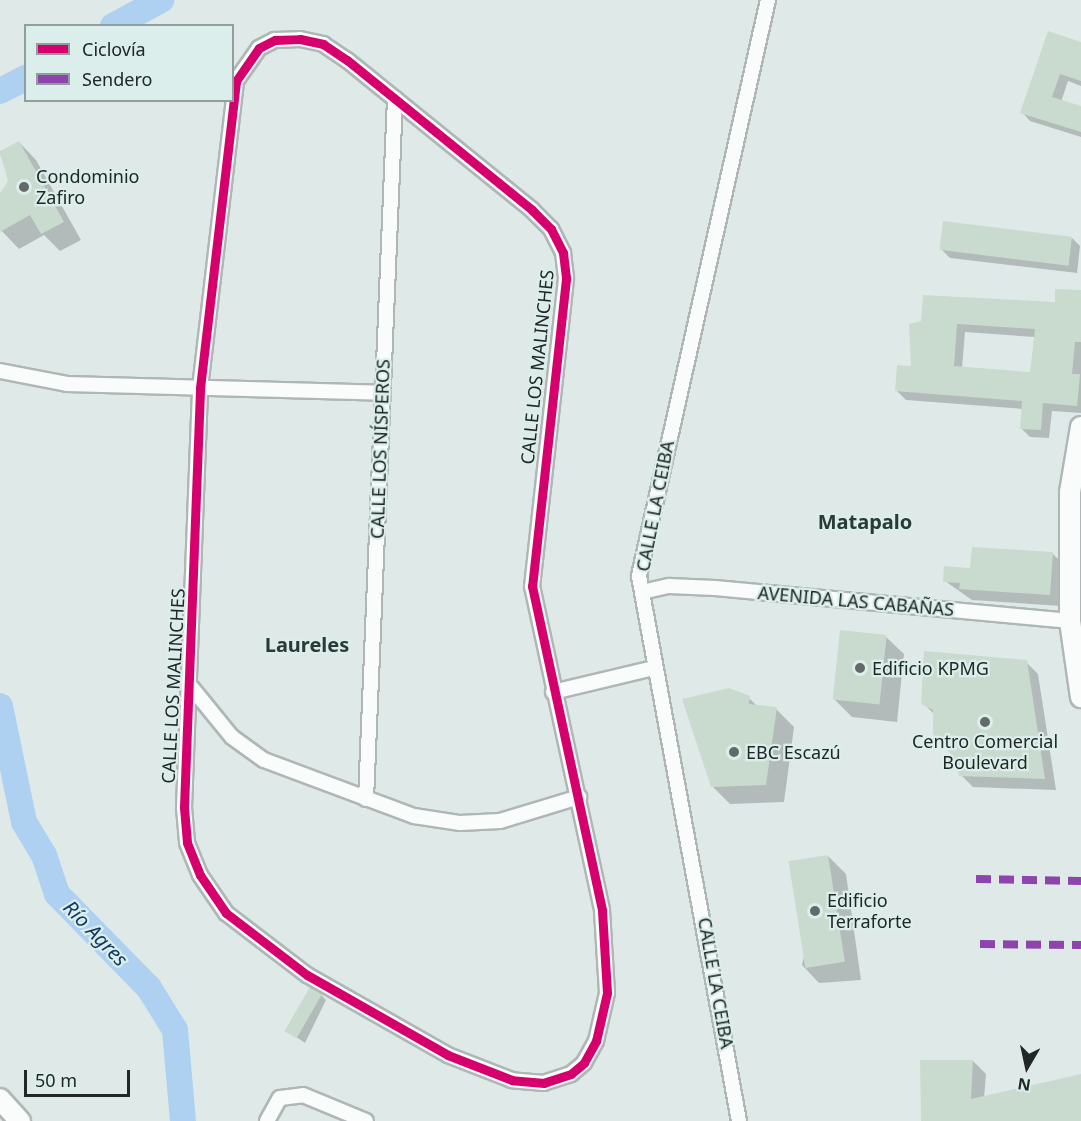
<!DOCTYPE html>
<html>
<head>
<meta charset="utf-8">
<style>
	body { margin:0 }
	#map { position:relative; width:1081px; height:1121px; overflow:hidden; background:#dfeae8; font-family:"Noto Sans",sans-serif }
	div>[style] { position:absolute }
	.shadow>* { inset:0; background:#0003 }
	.river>* { height:26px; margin:-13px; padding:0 13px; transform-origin:13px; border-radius:13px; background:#aed1f2 }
	.building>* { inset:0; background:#c9dbcf; transform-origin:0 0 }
	.roads { filter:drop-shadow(2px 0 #afb7b6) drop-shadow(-2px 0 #afb7b6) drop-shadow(0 2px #afb7b6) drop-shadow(0 -2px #afb7b6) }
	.street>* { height:14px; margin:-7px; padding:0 7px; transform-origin:7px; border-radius:7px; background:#fafcfc }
	.secondary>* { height:20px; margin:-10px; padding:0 10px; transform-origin:10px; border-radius:10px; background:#fafcfc }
	.quiet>* { height:8px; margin-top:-4px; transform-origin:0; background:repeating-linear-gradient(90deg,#8e44ad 0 15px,transparent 0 23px) }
	.cycleway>* { height:9px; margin:-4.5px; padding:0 4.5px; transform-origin:4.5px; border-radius:4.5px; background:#d6006c }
	.dots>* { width:16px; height:16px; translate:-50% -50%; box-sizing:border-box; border:3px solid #dbeeeb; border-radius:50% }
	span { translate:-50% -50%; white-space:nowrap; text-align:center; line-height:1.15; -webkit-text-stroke:4.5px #dbeeeb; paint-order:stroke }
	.poi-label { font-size:18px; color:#202725 }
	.left { translate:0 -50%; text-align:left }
	.street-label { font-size:18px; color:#202725 }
	.neighbourhood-label { font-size:20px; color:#2a3a37; font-weight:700 }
	.water-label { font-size:20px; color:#0f385f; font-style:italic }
	.legend { position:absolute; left:24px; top:24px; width:210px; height:78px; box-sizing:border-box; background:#dbeeeb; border:2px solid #909e9c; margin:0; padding:8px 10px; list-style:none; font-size:18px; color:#202725 }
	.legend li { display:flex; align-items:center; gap:12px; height:30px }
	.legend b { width:30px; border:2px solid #909e9c }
	.north { position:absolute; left:997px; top:1037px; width:60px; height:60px; -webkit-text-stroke:4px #dbeeeb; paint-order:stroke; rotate:189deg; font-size:16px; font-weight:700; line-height:24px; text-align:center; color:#202725 }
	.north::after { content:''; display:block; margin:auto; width:21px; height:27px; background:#202725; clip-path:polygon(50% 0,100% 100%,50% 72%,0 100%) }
	.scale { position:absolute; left:24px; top:1070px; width:106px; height:27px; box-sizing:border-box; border:3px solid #202725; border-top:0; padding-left:8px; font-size:18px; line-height:21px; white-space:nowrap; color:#202725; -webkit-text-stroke:4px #dbeeeb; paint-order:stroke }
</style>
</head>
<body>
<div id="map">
	<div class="shadow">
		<i style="clip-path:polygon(1081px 44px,1081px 86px,1068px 81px,1061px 102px,1081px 108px,1081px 137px,1030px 121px,1022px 112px)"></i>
		<i style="clip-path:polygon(19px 142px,36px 160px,81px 240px,60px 251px,44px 235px,19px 249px,0 229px,0 195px,10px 182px,0 153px)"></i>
		<i style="clip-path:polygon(1072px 238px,1080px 246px,1077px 273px,950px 258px,941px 249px)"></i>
		<i style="clip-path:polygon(evenodd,1081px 292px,1081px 413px,1052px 411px,1049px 438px,1030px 437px,1021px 428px,1023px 409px,906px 400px,897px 391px,912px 368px,910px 325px,1056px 304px,1081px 292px,965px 332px,1035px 337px,1032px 374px,962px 368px,965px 332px)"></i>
		<i style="clip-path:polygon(1052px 553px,1064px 565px,1061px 606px,972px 600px,945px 581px,972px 569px)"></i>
		<i style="clip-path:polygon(886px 637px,904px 654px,897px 722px,852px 717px,834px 699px)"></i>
		<i style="clip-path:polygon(1026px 662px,1038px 674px,1056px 790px,973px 787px,961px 775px,935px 715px,923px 703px)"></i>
		<i style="clip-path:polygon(749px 698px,758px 707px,776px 709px,794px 727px,784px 802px,730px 804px,712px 786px)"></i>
		<i style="clip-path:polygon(828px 856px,846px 874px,861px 980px,819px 983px,802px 965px)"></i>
		<i style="clip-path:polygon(321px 995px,326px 1000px,305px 1043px,289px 1032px)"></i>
		<i style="clip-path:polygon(973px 1061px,986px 1074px,984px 1098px,1081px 1075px,1081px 1121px,922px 1121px)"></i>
	</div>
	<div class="river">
		<i style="left:113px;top:26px;width:55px;rotate:-28.4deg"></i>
		<i style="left:0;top:91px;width:29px;rotate:-27deg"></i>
		<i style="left:0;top:706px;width:118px;rotate:78.3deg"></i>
		<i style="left:24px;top:822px;width:39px;rotate:59deg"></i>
		<i style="left:44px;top:855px;width:41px;rotate:71.6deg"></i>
		<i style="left:57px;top:894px;width:132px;rotate:45.6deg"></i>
		<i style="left:149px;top:988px;width:49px;rotate:58.2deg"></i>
		<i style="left:175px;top:1030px;width:91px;rotate:85deg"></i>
	</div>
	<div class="building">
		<i style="clip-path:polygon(1048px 31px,1081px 42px,1081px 81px,1060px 74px,1052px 97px,1081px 106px,1081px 132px,1020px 113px)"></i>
		<i style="clip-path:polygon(19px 141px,64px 222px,41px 234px,30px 215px,0 232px,0 193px,8px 181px,0 151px)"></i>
		<i style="left:943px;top:221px;width:130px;height:29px;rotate:7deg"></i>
		<i style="clip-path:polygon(evenodd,1055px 289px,1081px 290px,1081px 342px,1075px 342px,1072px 374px,1080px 374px,1077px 406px,1043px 403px,1041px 430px,1020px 429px,1022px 401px,895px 391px,897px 365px,911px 366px,909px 324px,921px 321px,923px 295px,1055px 302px,1055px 289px,957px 324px,1035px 329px,1030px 372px,954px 366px,957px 324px)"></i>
		<i style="clip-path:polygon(972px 547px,1053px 552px,1050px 595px,959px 589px,960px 583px,943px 582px,944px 566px,970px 568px)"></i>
		<i style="left:840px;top:630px;width:47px;height:70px;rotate:6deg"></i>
		<i style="clip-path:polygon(924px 651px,1027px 660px,1045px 779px,959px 776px,956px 760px,933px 734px,933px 710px,921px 704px)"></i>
		<i style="clip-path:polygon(729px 688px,750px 696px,749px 704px,777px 707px,766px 785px,711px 787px,682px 699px)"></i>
		<i style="left:828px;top:855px;width:108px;height:40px;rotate:81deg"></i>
		<i style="left:310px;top:987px;width:14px;height:51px;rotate:30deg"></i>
		<i style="clip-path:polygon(920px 1060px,973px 1060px,971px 1099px,1081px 1074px,1081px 1121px,921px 1121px)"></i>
	</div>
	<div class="roads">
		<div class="street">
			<i style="left:300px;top:39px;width:24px;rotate:12deg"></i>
			<i style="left:323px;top:44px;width:29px;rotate:34deg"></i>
			<i style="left:347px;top:60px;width:238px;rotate:39deg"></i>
			<i style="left:532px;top:210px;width:27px;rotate:45deg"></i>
			<i style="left:551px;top:229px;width:27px;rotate:63deg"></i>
			<i style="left:563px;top:253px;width:26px;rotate:83deg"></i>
			<i style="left:566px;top:279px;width:309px;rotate:96.3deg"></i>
			<i style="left:532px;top:586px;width:332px;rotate:77.8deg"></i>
			<i style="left:602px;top:911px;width:82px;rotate:86.5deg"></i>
			<i style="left:607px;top:993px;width:49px;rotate:102.9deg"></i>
			<i style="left:596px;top:1041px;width:25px;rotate:119deg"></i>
			<i style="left:584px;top:1063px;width:17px;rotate:140deg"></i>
			<i style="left:571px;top:1074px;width:28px;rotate:162deg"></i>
			<i style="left:544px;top:1083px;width:32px;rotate:-175deg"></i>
			<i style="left:512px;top:1080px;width:69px;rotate:-158.7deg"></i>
			<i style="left:448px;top:1055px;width:162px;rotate:-150.4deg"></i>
			<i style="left:307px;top:975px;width:102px;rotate:-142.6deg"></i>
			<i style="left:226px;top:913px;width:46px;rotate:-124.4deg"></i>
			<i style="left:200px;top:875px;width:35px;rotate:-112deg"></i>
			<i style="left:187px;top:842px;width:35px;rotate:-95deg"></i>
			<i style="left:184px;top:807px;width:419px;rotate:-87.8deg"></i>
			<i style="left:200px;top:388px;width:309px;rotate:-83.3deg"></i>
			<i style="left:236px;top:81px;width:40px;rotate:-55.1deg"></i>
			<i style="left:259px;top:48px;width:18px;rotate:-27deg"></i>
			<i style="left:275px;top:40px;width:25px;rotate:-2deg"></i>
			<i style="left:0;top:371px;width:68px;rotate:11deg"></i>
			<i style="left:67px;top:384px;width:315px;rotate:1.6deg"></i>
			<i style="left:642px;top:592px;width:28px;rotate:-13deg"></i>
			<i style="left:669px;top:586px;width:46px;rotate:2.5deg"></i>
			<i style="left:715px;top:588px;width:357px;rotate:5.3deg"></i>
			<i style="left:192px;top:688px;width:63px;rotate:50.8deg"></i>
			<i style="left:232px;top:737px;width:39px;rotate:36deg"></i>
			<i style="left:264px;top:760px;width:160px;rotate:20.5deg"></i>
			<i style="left:414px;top:816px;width:47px;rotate:8.7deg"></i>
			<i style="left:460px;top:823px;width:40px;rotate:-2.9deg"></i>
			<i style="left:500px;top:821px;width:83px;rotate:-16.9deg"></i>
			<i style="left:553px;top:692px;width:104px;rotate:-13.4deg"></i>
			<i style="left:366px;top:799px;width:701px;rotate:-87.63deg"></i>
			<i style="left:267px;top:1121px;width:26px;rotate:-61deg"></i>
			<i style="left:280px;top:1098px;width:23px;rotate:-7deg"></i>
			<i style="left:303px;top:1095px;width:68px;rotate:22.4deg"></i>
			<i style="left:739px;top:1121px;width:554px;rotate:-100.4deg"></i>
			<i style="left:639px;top:576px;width:590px;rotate:-77.38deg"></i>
		</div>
		<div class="secondary">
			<i style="left:1081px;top:427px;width:66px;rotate:99.6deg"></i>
			<i style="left:1070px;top:492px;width:129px;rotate:90deg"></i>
			<i style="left:1070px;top:621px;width:77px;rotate:81.8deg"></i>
			<i style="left:0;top:1099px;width:30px;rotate:48deg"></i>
		</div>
	</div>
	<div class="quiet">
		<i style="left:976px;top:879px;width:105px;rotate:1.1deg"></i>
		<i style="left:980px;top:944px;width:101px;rotate:0.6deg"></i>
	</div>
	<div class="cycleway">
		<i style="left:300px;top:39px;width:24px;rotate:12deg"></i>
		<i style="left:323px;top:44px;width:29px;rotate:34deg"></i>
		<i style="left:347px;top:60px;width:238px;rotate:39deg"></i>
		<i style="left:532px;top:210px;width:27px;rotate:45deg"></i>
		<i style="left:551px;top:229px;width:27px;rotate:63deg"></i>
		<i style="left:563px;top:253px;width:26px;rotate:83deg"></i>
		<i style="left:566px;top:279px;width:309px;rotate:96.3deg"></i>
		<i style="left:532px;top:586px;width:332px;rotate:77.8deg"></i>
		<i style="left:602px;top:911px;width:82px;rotate:86.5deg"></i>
		<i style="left:607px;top:993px;width:49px;rotate:102.9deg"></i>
		<i style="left:596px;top:1041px;width:25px;rotate:119deg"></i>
		<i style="left:584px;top:1063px;width:17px;rotate:140deg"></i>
		<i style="left:571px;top:1074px;width:28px;rotate:162deg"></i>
		<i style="left:544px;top:1083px;width:32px;rotate:-175deg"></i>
		<i style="left:512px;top:1080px;width:69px;rotate:-158.7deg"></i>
		<i style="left:448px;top:1055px;width:162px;rotate:-150.4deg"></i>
		<i style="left:307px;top:975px;width:102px;rotate:-142.6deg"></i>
		<i style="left:226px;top:913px;width:46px;rotate:-124.4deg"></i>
		<i style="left:200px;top:875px;width:35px;rotate:-112deg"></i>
		<i style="left:187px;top:842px;width:35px;rotate:-95deg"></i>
		<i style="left:184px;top:807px;width:419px;rotate:-87.8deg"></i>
		<i style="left:200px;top:388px;width:309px;rotate:-83.3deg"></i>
		<i style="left:236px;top:81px;width:40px;rotate:-55.1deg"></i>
		<i style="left:259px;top:48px;width:18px;rotate:-27deg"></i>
		<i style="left:275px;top:40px;width:25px;rotate:-2deg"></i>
	</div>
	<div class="dots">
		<i style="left:24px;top:187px;background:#636b69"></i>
		<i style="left:860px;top:668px;background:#636b69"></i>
		<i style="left:985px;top:722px;background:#636b69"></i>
		<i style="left:734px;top:752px;background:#636b69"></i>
		<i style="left:815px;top:911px;background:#636b69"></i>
	</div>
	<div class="poi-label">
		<span class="left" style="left:36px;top:187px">Condominio<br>Zafiro</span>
		<span class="left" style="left:872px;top:668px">Edificio KPMG</span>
		<span style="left:985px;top:752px">Centro Comercial<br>Boulevard</span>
		<span class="left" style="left:746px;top:752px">EBC Escazú</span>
		<span class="left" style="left:827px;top:911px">Edificio<br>Terraforte</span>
	</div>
	<div class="street-label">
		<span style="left:537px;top:367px;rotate:-84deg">CALLE LOS MALINCHES</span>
		<span style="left:380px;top:449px;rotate:-88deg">CALLE LOS NÍSPEROS</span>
		<span style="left:655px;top:506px;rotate:-79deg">CALLE LA CEIBA</span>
		<span style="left:856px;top:601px;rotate:5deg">AVENIDA LAS CABAÑAS</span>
		<span style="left:173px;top:686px;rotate:-87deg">CALLE LOS MALINCHES</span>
		<span style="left:716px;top:983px;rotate:80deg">CALLE LA CEIBA</span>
	</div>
	<div class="neighbourhood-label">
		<span style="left:865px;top:521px">Matapalo</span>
		<span style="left:307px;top:644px">Laureles</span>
	</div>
	<div class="water-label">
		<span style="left:96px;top:933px;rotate:46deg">Río Agres</span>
	</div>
	<ul class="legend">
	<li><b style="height:8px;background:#d6006c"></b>Ciclovía</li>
	<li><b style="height:8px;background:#8e44ad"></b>Sendero</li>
	</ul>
	<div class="north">N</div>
	<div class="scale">50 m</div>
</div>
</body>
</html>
